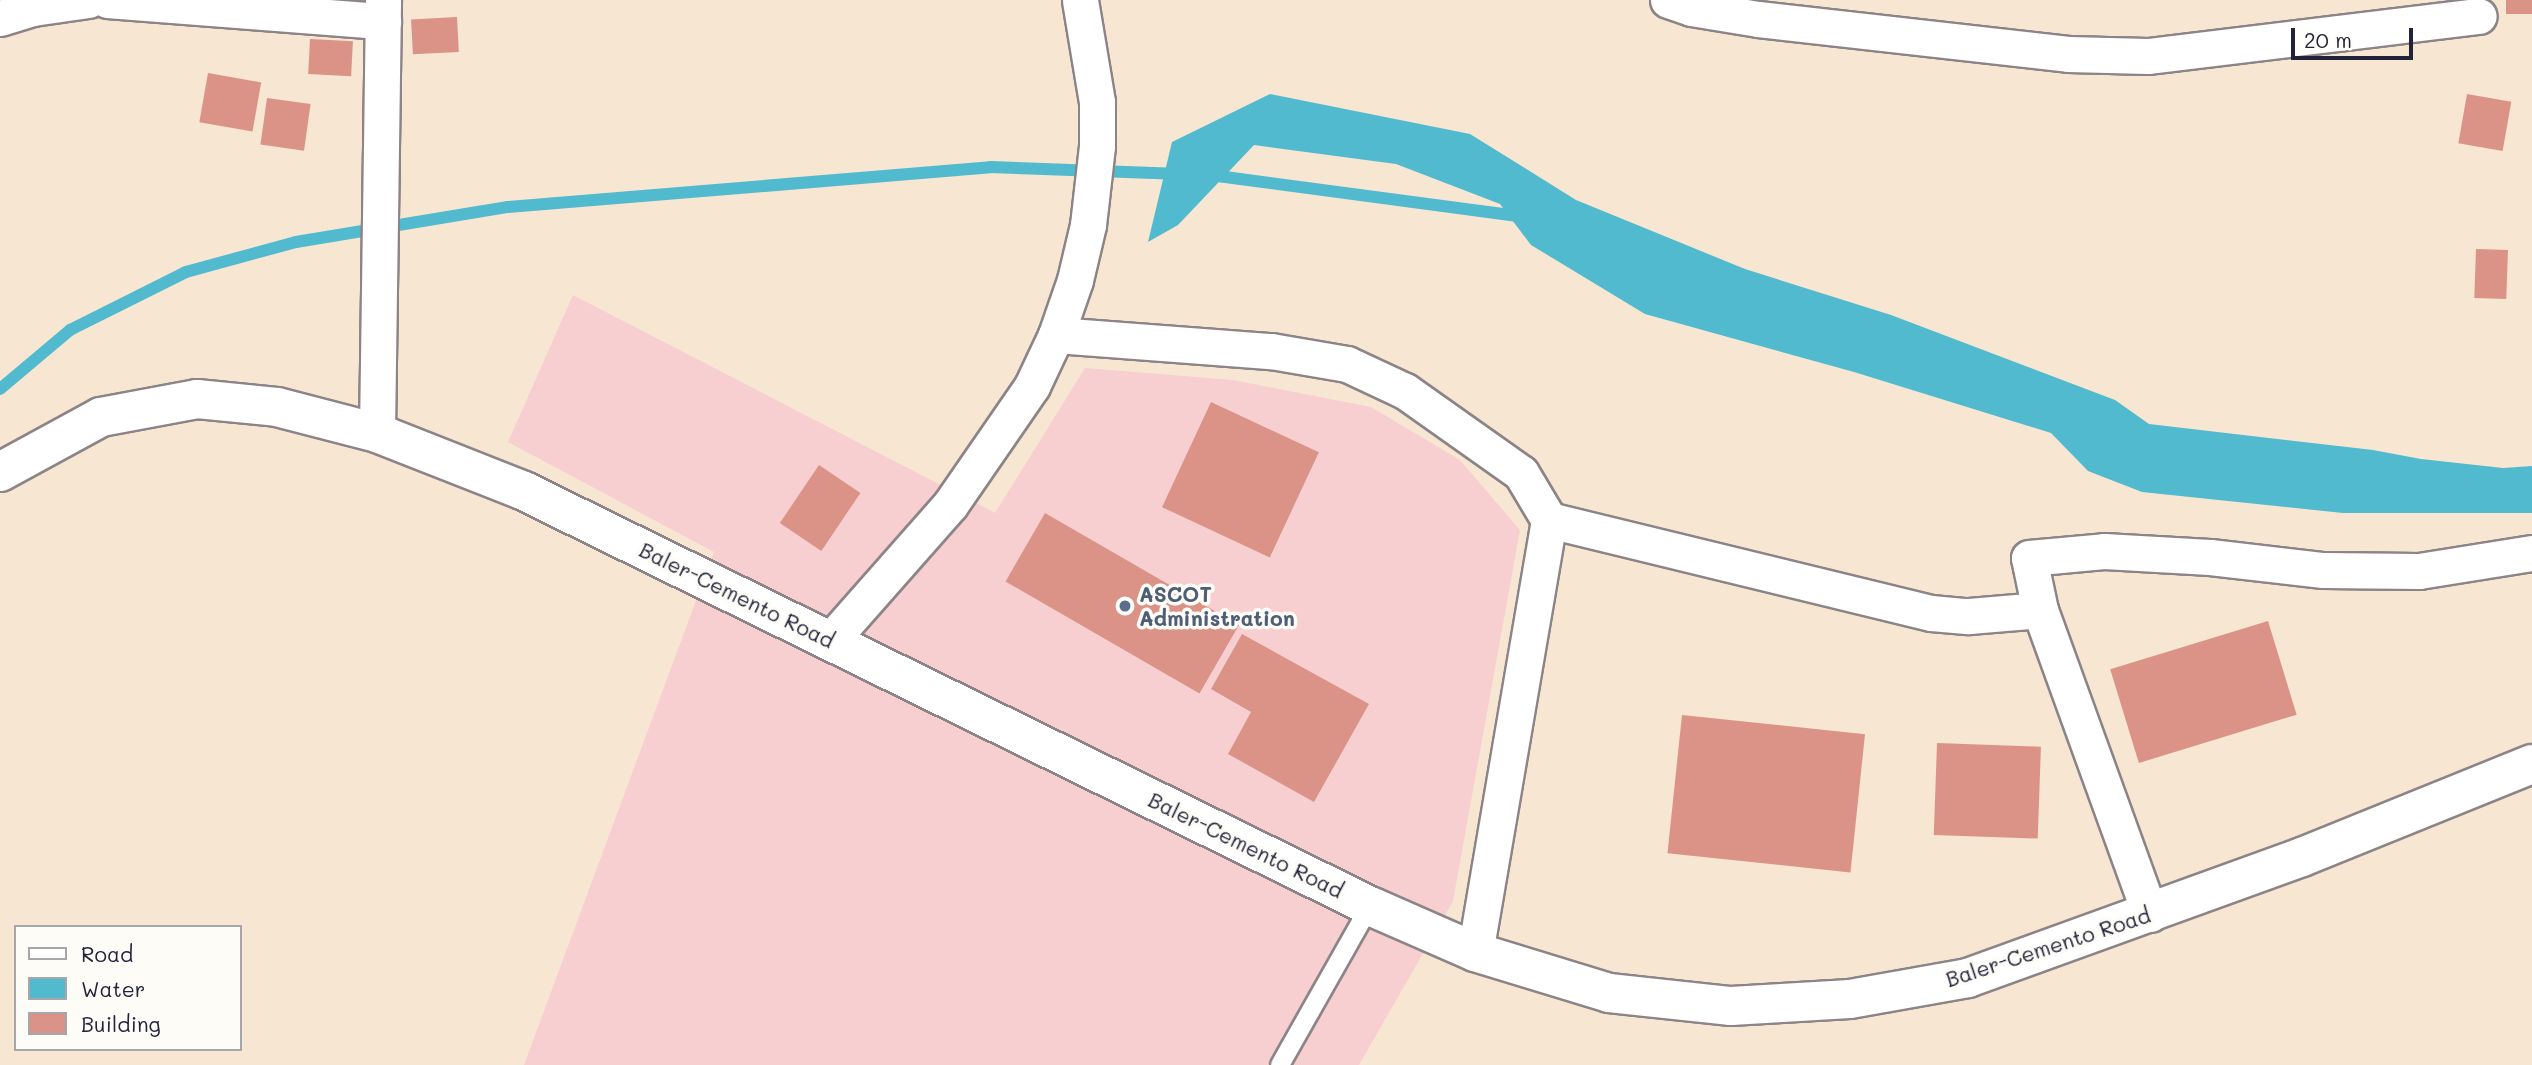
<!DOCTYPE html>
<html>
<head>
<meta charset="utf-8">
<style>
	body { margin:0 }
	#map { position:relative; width:2532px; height:1065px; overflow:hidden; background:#f7e6d2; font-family:Mali,sans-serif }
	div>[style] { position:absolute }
	.built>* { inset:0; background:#f7cfd1 }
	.water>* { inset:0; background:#51bace }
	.stream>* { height:12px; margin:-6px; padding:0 6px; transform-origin:6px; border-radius:6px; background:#51bace }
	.building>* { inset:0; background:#dc9387; transform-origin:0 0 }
	.roads { filter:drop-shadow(2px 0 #8c8486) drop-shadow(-2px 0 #8c8486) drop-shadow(0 2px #8c8486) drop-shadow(0 -2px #8c8486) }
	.service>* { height:18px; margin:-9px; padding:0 9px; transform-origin:9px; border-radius:9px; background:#fff }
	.minor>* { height:35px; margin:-17.5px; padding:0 17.5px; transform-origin:17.5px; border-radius:17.5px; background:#fff }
	.tertiary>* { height:38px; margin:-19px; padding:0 19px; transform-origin:19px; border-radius:19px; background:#fff }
	.dots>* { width:19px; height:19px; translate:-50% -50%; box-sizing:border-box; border:4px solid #fdfcf7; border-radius:50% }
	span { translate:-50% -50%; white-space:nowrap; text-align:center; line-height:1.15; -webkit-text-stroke:7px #fdfcf7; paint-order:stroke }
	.service-label { font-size:21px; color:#4e5e75; font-weight:700 }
	.left { translate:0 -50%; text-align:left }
	.street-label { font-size:21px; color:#22223b }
	.legend { position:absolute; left:14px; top:925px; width:228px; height:126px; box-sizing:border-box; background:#fdfcf7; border:2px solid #a5a5ac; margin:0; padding:9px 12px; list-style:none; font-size:21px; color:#22223b }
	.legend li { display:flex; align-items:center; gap:14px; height:35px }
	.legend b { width:35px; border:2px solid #a5a5ac }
	.scale { position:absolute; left:2291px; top:28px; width:122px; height:32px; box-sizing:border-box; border:4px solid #22223b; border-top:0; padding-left:9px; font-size:21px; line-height:24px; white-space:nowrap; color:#22223b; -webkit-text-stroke:5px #fdfcf7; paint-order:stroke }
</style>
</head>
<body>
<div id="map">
	<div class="built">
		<i style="clip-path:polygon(573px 295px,995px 513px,1085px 368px,1233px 380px,1371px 407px,1460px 460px,1520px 530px,1453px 901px,1359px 1065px,524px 1065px,714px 552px,508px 442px)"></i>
	</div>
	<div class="water">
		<i style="clip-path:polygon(1270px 94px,1470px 134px,1576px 200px,1745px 269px,1891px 315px,2115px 400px,2149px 424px,2373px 450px,2421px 459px,2503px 468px,2532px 466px,2532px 513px,2343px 513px,2142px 492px,2088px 471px,2051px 433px,1854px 372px,1645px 314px,1531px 245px,1500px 204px,1396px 164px,1254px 145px,1178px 225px,1148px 242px,1172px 142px)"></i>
	</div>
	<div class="stream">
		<i style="left:1210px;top:175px;width:318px;rotate:7.6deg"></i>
		<i style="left:0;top:389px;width:92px;rotate:-40.1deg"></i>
		<i style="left:70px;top:330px;width:130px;rotate:-26.6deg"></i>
		<i style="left:186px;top:272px;width:114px;rotate:-15.3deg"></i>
		<i style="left:296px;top:242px;width:215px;rotate:-9.4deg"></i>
		<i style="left:508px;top:207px;width:484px;rotate:-4.7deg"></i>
		<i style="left:990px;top:167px;width:191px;rotate:2.1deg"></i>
	</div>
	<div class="building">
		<i style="left:2506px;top:0;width:26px;height:14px"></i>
		<i style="left:457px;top:17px;width:35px;height:46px;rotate:87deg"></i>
		<i style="left:310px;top:39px;width:43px;height:35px;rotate:3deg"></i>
		<i style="left:208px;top:73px;width:54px;height:50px;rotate:10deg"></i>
		<i style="left:2467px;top:94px;width:45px;height:50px;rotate:10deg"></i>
		<i style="left:267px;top:98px;width:44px;height:47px;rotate:8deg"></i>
		<i style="left:2476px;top:249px;width:32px;height:49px;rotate:2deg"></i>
		<i style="left:1211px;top:402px;width:119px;height:116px;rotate:25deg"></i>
		<i style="left:819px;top:465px;width:50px;height:70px;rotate:34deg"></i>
		<i style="left:1045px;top:513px;width:224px;height:79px;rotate:30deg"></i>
		<i style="left:2268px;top:621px;width:98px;height:165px;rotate:73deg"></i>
		<i style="clip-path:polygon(1242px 634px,1369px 704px,1314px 802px,1228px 754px,1251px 712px,1211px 689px)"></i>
		<i style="left:1682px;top:715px;width:184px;height:139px;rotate:6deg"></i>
		<i style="left:1937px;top:743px;width:104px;height:92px;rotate:2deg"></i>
	</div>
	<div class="roads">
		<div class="service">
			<i style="left:1280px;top:1065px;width:183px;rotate:-60.5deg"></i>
		</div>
		<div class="minor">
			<i style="left:107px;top:0;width:277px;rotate:4.4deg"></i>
			<i style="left:1668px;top:0;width:24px;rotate:19deg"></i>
			<i style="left:1691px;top:8px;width:68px;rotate:9.3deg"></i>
			<i style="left:1758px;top:19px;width:312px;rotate:6.4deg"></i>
			<i style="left:2068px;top:54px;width:80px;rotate:1.4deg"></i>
			<i style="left:2148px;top:56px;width:333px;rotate:-6.9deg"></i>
			<i style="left:0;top:18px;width:34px;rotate:-17deg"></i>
			<i style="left:33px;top:8px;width:56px;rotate:-8.3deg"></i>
			<i style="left:1056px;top:335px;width:216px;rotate:4.3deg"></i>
			<i style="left:1271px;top:351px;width:77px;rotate:9.7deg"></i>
			<i style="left:1347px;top:364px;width:64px;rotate:25deg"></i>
			<i style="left:1405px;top:391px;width:142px;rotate:35.3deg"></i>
			<i style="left:1521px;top:473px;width:55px;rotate:59.2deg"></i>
			<i style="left:1549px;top:520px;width:438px;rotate:99.7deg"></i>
			<i style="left:377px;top:433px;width:433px;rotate:-89.2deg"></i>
			<i style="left:1549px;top:520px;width:393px;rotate:13.7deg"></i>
			<i style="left:1931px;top:613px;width:38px;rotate:5deg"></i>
			<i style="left:1969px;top:616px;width:71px;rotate:-4.8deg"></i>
			<i style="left:830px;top:641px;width:181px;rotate:-48.6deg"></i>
			<i style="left:950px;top:505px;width:145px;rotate:-55.4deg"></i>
			<i style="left:1032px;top:386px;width:56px;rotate:-64.8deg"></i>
			<i style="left:1056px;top:335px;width:58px;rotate:-70.9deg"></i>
			<i style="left:1075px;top:280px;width:57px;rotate:-76.7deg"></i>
			<i style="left:1088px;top:225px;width:80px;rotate:-83.5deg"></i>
			<i style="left:1097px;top:146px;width:44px;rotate:-90deg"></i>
			<i style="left:1097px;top:102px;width:103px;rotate:-99.5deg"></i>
			<i style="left:2150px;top:914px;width:323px;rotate:-109.9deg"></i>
			<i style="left:2040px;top:610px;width:53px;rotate:-101.9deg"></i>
			<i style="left:2029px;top:558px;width:75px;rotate:-5.3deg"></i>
			<i style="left:2104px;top:551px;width:106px;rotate:3.2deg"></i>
			<i style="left:2210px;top:557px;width:114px;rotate:6.6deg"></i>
			<i style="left:2323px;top:570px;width:96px;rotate:0.6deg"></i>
			<i style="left:2419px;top:571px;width:114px;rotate:-9.1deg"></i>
		</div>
		<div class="tertiary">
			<i style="left:0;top:472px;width:115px;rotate:-28.6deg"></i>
			<i style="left:101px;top:417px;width:98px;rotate:-10.6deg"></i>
			<i style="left:197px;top:399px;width:80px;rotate:5.7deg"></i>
			<i style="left:277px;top:407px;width:103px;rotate:14.6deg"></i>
			<i style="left:377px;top:433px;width:158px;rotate:21.5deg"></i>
			<i style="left:524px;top:491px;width:942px;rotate:26.13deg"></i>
			<i style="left:1370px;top:906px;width:115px;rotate:23.7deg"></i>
			<i style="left:1475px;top:952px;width:140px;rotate:17deg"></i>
			<i style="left:1609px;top:993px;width:123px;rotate:6.1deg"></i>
			<i style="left:1731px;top:1006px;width:119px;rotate:-3.4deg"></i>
			<i style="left:1850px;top:999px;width:120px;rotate:-10.1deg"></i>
			<i style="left:1968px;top:978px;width:355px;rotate:-19.9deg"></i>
			<i style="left:2302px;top:857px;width:248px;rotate:-22deg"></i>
		</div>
	</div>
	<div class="dots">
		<i style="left:1125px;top:606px;background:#5c6f8a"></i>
	</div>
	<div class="service-label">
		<span class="left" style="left:1139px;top:606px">ASCOT<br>Administration</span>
	</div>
	<div class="street-label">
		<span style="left:737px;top:595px;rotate:26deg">Baler-Cemento Road</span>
		<span style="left:1246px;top:845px;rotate:26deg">Baler-Cemento Road</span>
		<span style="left:2048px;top:947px;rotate:-18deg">Baler-Cemento Road</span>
	</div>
	<ul class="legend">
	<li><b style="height:9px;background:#fff"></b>Road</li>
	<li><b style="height:19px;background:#51bace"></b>Water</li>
	<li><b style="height:19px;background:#dc9387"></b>Building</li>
	</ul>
	<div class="scale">20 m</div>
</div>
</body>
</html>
